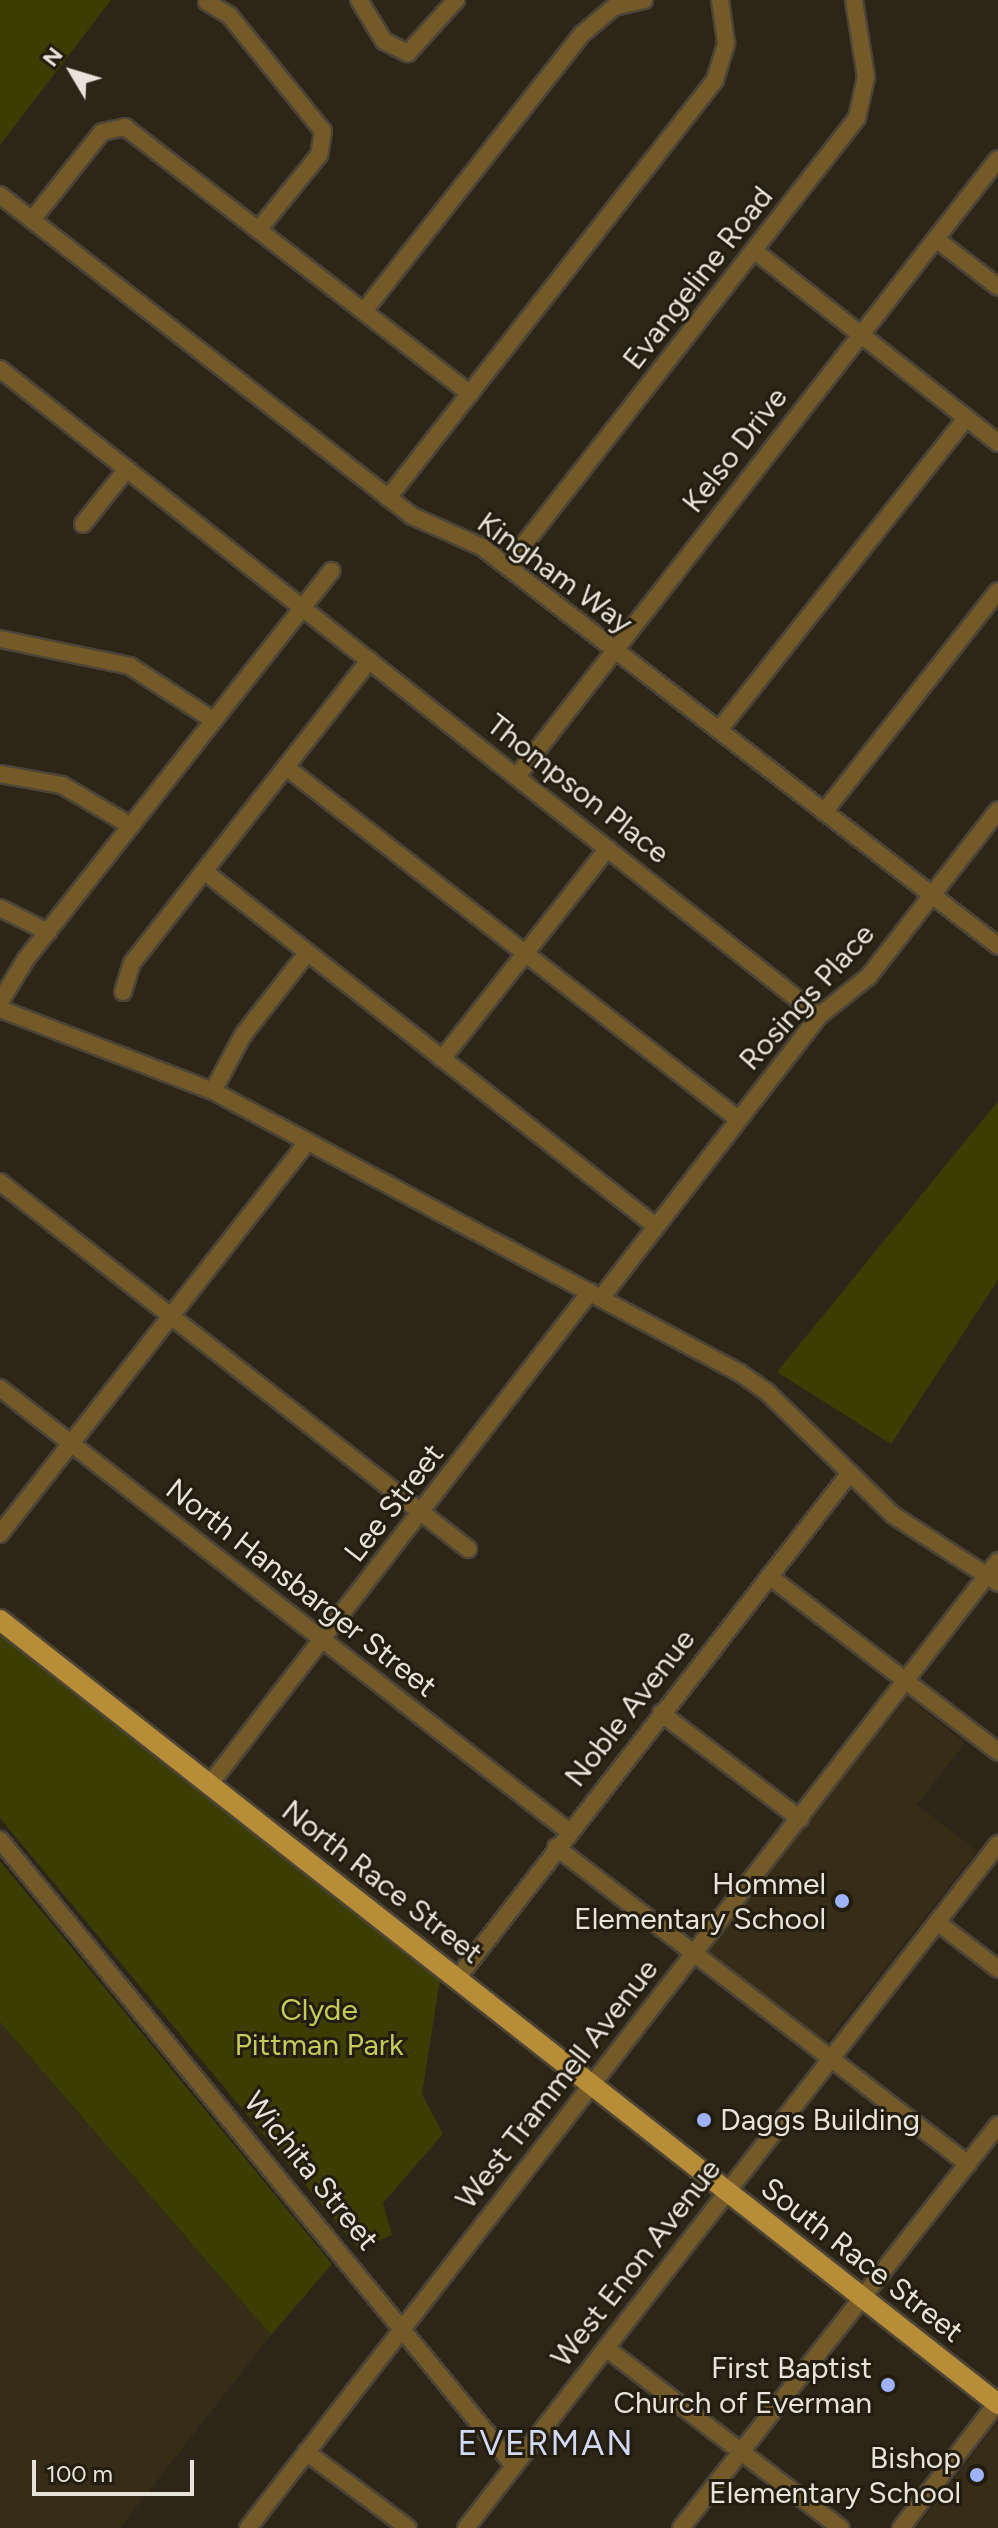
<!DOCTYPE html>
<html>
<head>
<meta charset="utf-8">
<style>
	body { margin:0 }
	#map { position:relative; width:998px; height:2528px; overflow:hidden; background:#2d2618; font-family:Figtree,sans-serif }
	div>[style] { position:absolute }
	.built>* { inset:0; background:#362c17 }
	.green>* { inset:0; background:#3b3d02 }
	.roads { filter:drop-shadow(2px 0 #4b4437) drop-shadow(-2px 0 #4b4437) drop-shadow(0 2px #4b4437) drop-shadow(0 -2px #4b4437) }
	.minor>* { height:16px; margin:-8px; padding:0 8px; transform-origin:8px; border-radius:8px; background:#745a28 }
	.major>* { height:20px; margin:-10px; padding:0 10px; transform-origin:10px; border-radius:10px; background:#b88d37 }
	.dots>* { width:22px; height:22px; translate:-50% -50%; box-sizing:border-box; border:4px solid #231d0f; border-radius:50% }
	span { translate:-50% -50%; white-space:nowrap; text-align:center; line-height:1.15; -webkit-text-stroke:6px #231d0f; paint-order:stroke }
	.street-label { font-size:30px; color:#e7e3da }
	.poi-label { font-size:30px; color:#e7e3da }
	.right { translate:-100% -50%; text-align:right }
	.left { translate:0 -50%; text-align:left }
	.park-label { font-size:30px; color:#c6cb58 }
	.quarter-label { font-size:34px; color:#d1d9f5; letter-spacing:2px }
	.north { position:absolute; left:32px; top:32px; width:80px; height:80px; -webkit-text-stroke:6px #231d0f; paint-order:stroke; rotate:308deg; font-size:22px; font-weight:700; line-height:32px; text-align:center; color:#e7e3da }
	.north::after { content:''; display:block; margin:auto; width:28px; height:36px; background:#e7e3da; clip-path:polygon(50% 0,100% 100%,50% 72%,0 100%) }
	.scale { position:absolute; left:32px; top:2460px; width:162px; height:36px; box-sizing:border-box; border:4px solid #e7e3da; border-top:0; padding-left:10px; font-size:24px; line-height:28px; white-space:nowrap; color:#e7e3da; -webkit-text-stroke:6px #231d0f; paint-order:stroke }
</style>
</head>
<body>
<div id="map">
	<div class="built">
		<i style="clip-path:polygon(907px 1697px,965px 1743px,917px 1805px,977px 1851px,826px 2043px,707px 1950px)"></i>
		<i style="clip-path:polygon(0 2022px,271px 2335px,120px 2528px,0 2528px)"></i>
		<i style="clip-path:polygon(998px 2422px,998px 2528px,916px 2528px)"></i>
	</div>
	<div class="green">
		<i style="clip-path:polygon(0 0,111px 0,0 145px)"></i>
		<i style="clip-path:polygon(998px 1101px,998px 1280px,891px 1444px,777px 1372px)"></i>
		<i style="clip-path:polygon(0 1634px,440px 1979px,422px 2094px,443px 2134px,383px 2203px,392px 2235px,359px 2249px,0 1818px)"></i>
		<i style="clip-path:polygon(0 1861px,332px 2264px,271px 2335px,0 2022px)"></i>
	</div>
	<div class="roads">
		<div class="minor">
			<i style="left:359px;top:0;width:48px;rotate:58.6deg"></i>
			<i style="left:384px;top:41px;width:27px;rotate:27deg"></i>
			<i style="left:408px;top:53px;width:72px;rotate:-47.8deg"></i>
			<i style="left:207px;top:2px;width:26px;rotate:31deg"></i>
			<i style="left:229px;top:15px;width:149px;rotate:51deg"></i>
			<i style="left:323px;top:131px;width:24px;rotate:99deg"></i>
			<i style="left:319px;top:155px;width:95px;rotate:129deg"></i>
			<i style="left:0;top:195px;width:522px;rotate:37.92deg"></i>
			<i style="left:412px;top:516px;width:77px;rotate:23.9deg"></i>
			<i style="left:482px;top:547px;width:652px;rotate:37.71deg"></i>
			<i style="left:32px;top:220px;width:112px;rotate:-51.5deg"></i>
			<i style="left:102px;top:132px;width:24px;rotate:-12deg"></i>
			<i style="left:125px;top:127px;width:436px;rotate:37.7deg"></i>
			<i style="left:936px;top:239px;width:78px;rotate:37.7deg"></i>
			<i style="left:755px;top:251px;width:310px;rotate:38.3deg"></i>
			<i style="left:364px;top:311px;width:351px;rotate:-51.8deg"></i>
			<i style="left:581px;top:35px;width:43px;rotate:-40.3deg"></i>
			<i style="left:614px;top:7px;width:31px;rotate:-13deg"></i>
			<i style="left:0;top:369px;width:1044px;rotate:38.31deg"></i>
			<i style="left:388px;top:498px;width:531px;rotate:-51.96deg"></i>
			<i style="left:715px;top:80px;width:39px;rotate:-73deg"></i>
			<i style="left:726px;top:43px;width:43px;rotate:-97.9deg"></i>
			<i style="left:83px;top:524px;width:70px;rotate:-51.3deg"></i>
			<i style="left:507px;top:566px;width:569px;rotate:-52deg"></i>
			<i style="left:857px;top:118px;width:42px;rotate:-77.6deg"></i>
			<i style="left:866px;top:77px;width:78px;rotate:-98.9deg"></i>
			<i style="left:0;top:639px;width:133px;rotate:11.7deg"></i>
			<i style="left:130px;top:666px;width:99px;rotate:33deg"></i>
			<i style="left:719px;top:730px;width:398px;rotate:-51.6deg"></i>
			<i style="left:286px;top:767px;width:573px;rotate:37.91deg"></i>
			<i style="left:0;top:774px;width:63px;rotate:10.1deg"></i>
			<i style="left:62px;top:785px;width:80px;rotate:30.7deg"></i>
			<i style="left:517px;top:776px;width:782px;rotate:-52.06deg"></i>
			<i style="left:824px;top:812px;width:281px;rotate:-51.8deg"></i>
			<i style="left:204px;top:871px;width:573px;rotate:38.19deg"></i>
			<i style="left:0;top:908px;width:54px;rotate:26.6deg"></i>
			<i style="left:123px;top:992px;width:30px;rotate:-73deg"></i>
			<i style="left:132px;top:963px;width:385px;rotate:-51.9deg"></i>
			<i style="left:0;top:1002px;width:50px;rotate:-58.8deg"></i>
			<i style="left:26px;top:959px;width:494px;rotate:-51.8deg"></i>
			<i style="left:0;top:1009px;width:228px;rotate:21.1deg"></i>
			<i style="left:213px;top:1091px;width:598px;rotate:28.15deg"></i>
			<i style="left:740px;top:1373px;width:32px;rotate:35deg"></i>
			<i style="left:766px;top:1391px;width:177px;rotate:44.3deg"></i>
			<i style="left:893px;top:1515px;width:125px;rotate:32.9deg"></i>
			<i style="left:442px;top:1059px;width:268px;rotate:-51.8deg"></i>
			<i style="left:213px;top:1091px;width:64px;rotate:-61.8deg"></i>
			<i style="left:243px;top:1035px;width:104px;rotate:-52deg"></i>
			<i style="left:0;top:1182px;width:595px;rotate:38.1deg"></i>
			<i style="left:601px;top:1298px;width:356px;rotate:-52.3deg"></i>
			<i style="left:819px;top:1016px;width:64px;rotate:-38.7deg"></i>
			<i style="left:869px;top:976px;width:210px;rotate:-52.1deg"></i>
			<i style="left:0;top:1388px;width:720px;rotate:37.95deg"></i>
			<i style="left:0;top:1534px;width:499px;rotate:-51.9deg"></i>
			<i style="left:769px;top:1576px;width:289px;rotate:37.5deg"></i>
			<i style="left:661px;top:1713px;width:175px;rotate:37.3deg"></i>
			<i style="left:210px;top:1784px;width:622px;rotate:-52.32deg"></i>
			<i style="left:0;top:1840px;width:810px;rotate:50.61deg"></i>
			<i style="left:556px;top:1847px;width:520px;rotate:37.58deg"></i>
			<i style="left:937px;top:1922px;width:77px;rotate:37.6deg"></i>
			<i style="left:456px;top:1980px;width:642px;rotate:-52.15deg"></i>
			<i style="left:606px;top:2348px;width:296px;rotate:37.5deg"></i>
			<i style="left:306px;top:2452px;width:127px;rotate:36.7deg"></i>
			<i style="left:248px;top:2528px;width:1224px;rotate:-52.2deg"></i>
			<i style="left:466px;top:2528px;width:867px;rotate:-52.13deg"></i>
			<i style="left:681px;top:2528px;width:513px;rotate:-51.81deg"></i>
			<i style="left:901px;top:2528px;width:158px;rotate:-52.5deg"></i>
		</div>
		<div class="major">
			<i style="left:0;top:1620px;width:1269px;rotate:38.15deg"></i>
		</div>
	</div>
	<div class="dots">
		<i style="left:842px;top:1901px;background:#9fb3fd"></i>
		<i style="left:704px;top:2120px;background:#9fb3fd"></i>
		<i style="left:888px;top:2385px;background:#9fb3fd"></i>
		<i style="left:977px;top:2475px;background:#9fb3fd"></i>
	</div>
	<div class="street-label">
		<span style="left:698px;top:278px;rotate:-52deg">Evangeline Road</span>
		<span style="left:735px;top:450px;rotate:-52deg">Kelso Drive</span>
		<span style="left:555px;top:573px;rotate:36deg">Kingham Way</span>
		<span style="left:578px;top:789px;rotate:38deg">Thompson Place</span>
		<span style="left:807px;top:997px;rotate:-48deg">Rosings Place</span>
		<span style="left:394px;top:1503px;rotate:-52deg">Lee Street</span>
		<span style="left:301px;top:1588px;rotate:38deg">North Hansbarger Street</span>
		<span style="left:630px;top:1708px;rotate:-52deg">Noble Avenue</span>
		<span style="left:382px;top:1882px;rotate:38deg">North Race Street</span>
		<span style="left:557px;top:2084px;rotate:-52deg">West Trammell Avenue</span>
		<span style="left:311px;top:2171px;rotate:51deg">Wichita Street</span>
		<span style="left:862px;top:2260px;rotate:38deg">South Race Street</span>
		<span style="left:636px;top:2263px;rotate:-52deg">West Enon Avenue</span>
	</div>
	<div class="poi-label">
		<span class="right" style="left:826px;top:1901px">Hommel<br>Elementary School</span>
		<span class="left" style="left:720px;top:2120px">Daggs Building</span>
		<span class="right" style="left:872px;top:2385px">First Baptist<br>Church of Everman</span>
		<span class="right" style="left:961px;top:2475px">Bishop<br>Elementary School</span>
	</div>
	<div class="park-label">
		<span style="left:319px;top:2027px">Clyde<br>Pittman Park</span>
	</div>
	<div class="quarter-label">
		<span style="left:546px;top:2444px">EVERMAN</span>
	</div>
	<div class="north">N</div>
	<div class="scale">100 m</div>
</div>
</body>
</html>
